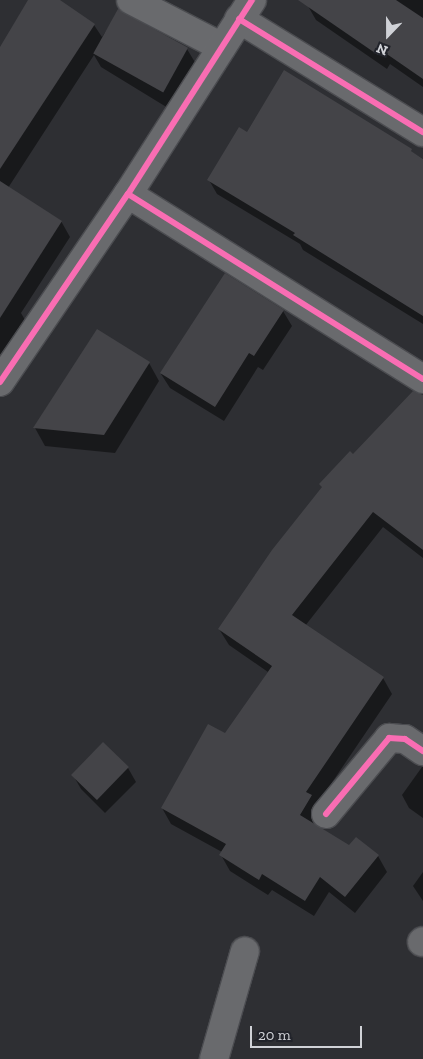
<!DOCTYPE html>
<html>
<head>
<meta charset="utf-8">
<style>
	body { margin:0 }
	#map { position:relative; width:423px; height:1059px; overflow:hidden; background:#2e2f33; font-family:"Zilla Slab",serif }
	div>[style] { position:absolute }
	.shadow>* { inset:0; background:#0007 }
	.building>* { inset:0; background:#444448; transform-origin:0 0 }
	.roads { filter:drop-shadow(1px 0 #4b4c50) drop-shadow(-1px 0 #4b4c50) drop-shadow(0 1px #4b4c50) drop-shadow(0 -1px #4b4c50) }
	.minor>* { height:28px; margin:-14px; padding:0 14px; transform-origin:14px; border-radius:14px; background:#696a6d }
	.cycleway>* { height:6px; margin:-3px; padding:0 3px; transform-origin:3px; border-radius:3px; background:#f96db3 }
	span { translate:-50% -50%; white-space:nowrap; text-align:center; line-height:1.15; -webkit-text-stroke:4.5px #22242b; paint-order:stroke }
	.north { position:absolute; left:363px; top:10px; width:50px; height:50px; -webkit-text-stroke:4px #22242b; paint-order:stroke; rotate:202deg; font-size:14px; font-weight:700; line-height:20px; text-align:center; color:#d0d2d7 }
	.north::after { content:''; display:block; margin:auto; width:18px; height:22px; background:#d0d2d7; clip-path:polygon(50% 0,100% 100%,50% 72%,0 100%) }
	.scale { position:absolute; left:250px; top:1026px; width:112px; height:22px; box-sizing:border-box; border:2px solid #d0d2d7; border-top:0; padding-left:6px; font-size:15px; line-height:18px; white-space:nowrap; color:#d0d2d7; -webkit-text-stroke:4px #22242b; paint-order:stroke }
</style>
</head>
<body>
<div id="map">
	<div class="shadow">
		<i style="clip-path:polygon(29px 0,58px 0,94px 25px,102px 37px,119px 11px,187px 49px,196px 64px,168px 108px,101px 67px,94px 55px,8px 188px,61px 221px,70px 237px,21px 313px,29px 327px,0 374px,0 51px)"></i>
		<i style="clip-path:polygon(311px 0,423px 0,423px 87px,390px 64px,387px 69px,316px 20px,308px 6px)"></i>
		<i style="clip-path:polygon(285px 72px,423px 159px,423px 324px,303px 250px,300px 244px,217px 194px,209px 180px,247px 134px)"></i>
		<i style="clip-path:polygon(283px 311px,292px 326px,263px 370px,258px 367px,224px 421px,170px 388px,161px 374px)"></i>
		<i style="clip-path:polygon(97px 331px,149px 363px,159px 381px,115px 453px,45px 446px,35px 428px)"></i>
		<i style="clip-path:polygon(423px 402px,423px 558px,383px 527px,305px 626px,383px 678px,392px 694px,316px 806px,320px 812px,313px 824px,349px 847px,378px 856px,387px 872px,355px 913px,329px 892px,314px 916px,272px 890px,268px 895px,230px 871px,221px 855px,222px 852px,171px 824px,162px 808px,226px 735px,268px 672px,229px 645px,219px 629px,353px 456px)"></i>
		<i style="clip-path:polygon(422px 767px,423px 767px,423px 818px,409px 808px,402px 795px)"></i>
		<i style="clip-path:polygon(128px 768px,136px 782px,105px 813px,81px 789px,73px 775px)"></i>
		<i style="clip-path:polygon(423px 872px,423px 901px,413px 886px)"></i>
	</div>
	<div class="building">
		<i style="clip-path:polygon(28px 0,60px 0,95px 24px,0 169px,0 47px)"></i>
		<i style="clip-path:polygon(298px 0,396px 0,423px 18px,423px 79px,381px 50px,378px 55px)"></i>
		<i style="left:118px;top:9px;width:80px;height:51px;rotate:29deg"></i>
		<i style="clip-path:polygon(284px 70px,412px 149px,411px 151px,423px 159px,423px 316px,293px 235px,295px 233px,207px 180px,239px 127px,247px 132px)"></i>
		<i style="clip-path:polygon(0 181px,62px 221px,0 318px)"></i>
		<i style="clip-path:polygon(225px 273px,284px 310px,254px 356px,249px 353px,215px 407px,160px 373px)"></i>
		<i style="clip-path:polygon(97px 329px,150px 362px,104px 435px,33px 428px)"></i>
		<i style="clip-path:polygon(413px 391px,423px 395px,423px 550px,373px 512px,292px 615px,384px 677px,306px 792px,312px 795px,300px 815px,349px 845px,356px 837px,379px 855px,345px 897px,320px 877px,305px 901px,262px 874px,259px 880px,219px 855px,226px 844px,161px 808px,208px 724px,225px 733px,272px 666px,218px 629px,272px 550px,322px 487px,319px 484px,350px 451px,353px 454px)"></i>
		<i style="left:103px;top:742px;width:36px;height:46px;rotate:44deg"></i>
	</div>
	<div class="roads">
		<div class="minor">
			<i style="left:131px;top:0;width:102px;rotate:27.3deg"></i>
			<i style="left:239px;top:19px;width:216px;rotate:31.6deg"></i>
			<i style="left:128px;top:194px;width:348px;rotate:32.1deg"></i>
			<i style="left:0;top:382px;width:227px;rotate:-55.8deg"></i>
			<i style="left:128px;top:194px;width:230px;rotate:-57.4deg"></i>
			<i style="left:326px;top:814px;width:99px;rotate:-50.3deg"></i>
			<i style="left:389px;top:738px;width:16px;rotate:4deg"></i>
			<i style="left:405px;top:739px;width:22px;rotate:34deg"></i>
			<i style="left:422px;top:942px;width:1px;rotate:-45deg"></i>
			<i style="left:214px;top:1059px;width:112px;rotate:-74deg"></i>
		</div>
	</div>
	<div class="cycleway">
		<i style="left:239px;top:19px;width:216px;rotate:31.6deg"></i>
		<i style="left:128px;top:194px;width:348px;rotate:32.1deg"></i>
		<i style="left:0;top:382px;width:227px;rotate:-55.8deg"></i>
		<i style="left:128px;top:194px;width:230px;rotate:-57.4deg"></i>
		<i style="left:326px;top:814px;width:99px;rotate:-50.3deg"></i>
		<i style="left:389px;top:738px;width:16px;rotate:4deg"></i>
		<i style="left:405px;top:739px;width:22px;rotate:34deg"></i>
	</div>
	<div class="north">N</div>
	<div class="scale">20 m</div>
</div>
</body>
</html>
